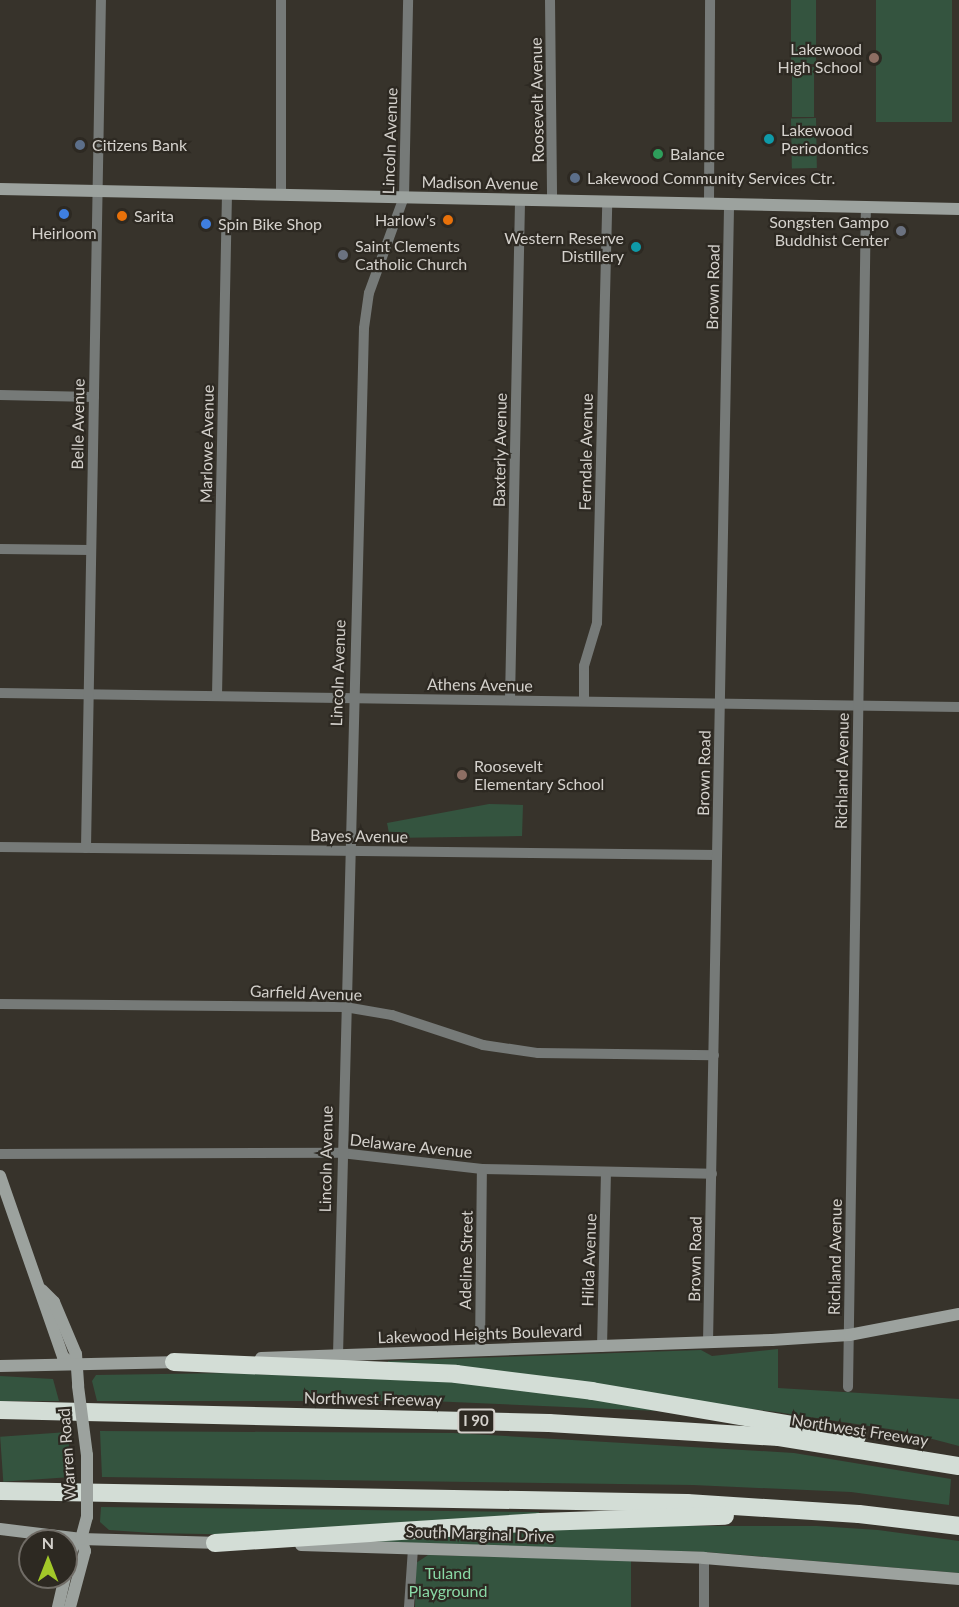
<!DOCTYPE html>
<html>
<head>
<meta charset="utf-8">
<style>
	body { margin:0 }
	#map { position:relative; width:959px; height:1607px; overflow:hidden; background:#37332b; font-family:Lato,sans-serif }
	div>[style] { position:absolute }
	.green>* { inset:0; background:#34543f; transform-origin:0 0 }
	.minor>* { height:10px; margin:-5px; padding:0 5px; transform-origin:5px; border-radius:5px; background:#767a78 }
	.secondary>* { height:12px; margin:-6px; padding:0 6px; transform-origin:6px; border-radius:6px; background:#9ca29e }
	.motorway>* { height:18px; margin:-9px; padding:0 9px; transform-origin:9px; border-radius:9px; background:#d3ddd6 }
	.secondary-bridge>* { height:12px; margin:-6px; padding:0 6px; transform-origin:6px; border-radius:6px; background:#9ca29e }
	.dots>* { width:16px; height:16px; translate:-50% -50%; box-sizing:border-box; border:3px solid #2d2922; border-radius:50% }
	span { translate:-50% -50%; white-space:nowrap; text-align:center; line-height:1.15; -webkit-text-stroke:4.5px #2d2922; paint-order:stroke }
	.shield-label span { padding:2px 4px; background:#2d2922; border:2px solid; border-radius:4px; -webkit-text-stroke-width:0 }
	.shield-label { font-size:15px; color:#d4d1cc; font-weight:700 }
	.poi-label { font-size:16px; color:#d4d1cc }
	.right { translate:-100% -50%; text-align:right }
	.left { translate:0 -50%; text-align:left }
	.street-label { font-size:16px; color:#d4d1cc }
	.park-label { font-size:16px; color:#89d8a5 }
	.north { position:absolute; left:18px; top:1529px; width:60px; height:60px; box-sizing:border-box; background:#2d2922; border:2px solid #706c66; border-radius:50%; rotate:0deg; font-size:16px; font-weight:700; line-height:24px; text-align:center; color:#d4d1cc }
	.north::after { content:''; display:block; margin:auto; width:21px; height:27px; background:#a2c929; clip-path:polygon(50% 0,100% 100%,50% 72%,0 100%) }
</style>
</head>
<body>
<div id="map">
	<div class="green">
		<i style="left:791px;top:0;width:25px;height:64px"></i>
		<i style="left:876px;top:0;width:76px;height:122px"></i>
		<i style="left:792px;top:67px;width:22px;height:50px"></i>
		<i style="left:816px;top:118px;width:50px;height:25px;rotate:89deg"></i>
		<i style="clip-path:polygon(489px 804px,523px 805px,522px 836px,390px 838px,387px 823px)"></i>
		<i style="clip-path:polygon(778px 1349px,778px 1388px,959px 1399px,959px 1446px,902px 1431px,777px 1412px,388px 1365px,388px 1361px,701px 1350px,712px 1356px)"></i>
		<i style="clip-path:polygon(229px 1373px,506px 1384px,659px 1411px,430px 1401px,97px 1401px,92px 1381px,96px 1375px)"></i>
		<i style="clip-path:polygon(0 1376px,53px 1379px,59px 1401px,0 1401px)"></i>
		<i style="clip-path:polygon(100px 1431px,453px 1433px,794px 1453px,951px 1479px,949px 1505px,851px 1492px,693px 1485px,102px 1477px)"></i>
		<i style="left:68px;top:1432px;width:45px;height:68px;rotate:86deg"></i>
		<i style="clip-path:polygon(101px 1507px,539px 1512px,540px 1518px,255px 1535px,152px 1533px,109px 1530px,100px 1522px)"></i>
		<i style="clip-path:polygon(609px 1526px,817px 1526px,878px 1530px,959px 1541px,959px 1573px,706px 1552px,379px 1542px,379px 1538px)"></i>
		<i style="clip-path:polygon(428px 1555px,631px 1560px,631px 1607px,415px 1607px,416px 1563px)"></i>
	</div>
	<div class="minor">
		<i style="left:281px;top:0;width:195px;rotate:90deg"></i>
		<i style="left:550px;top:0;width:201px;rotate:89.4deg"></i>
		<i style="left:709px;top:204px;width:204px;rotate:-89.7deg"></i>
		<i style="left:0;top:395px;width:94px;rotate:1.2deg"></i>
		<i style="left:0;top:549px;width:91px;rotate:0.6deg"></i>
		<i style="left:0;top:693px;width:959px;rotate:0.84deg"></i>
		<i style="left:217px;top:696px;width:502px;rotate:-88.86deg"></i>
		<i style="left:510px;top:700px;width:500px;rotate:-88.85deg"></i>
		<i style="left:584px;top:701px;width:35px;rotate:-90deg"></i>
		<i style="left:584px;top:666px;width:45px;rotate:-73.2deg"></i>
		<i style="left:597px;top:623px;width:421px;rotate:-88.6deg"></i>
		<i style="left:0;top:847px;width:717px;rotate:0.64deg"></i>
		<i style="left:86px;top:848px;width:848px;rotate:-88.99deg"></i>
		<i style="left:0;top:1004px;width:345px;rotate:0.5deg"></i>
		<i style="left:345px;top:1007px;width:48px;rotate:9.7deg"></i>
		<i style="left:392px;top:1015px;width:96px;rotate:18.2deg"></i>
		<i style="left:483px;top:1045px;width:56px;rotate:8.3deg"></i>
		<i style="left:538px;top:1053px;width:176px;rotate:0.7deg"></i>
		<i style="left:0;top:1154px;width:341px;rotate:-0.2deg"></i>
		<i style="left:341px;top:1153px;width:142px;rotate:6.5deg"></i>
		<i style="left:482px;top:1169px;width:230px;rotate:1.2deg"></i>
		<i style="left:708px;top:1343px;width:1139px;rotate:-88.94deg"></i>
		<i style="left:602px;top:1347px;width:173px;rotate:-88.7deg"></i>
		<i style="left:480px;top:1351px;width:182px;rotate:-89.4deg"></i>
		<i style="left:338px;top:1355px;width:1027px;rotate:-88.55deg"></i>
		<i style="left:364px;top:328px;width:35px;rotate:-82deg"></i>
		<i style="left:369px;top:293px;width:102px;rotate:-70deg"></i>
		<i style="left:404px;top:197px;width:197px;rotate:-88.8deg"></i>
		<i style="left:848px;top:1387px;width:1180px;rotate:-89.13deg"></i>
		<i style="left:704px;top:1558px;width:49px;rotate:90deg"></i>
		<i style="left:409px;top:1607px;width:59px;rotate:-86.1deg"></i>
	</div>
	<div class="secondary">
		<i style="left:0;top:189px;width:959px;rotate:1.19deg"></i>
		<i style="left:0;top:1176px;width:192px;rotate:70.8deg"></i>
		<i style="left:63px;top:1357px;width:16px;rotate:35deg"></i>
		<i style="left:42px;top:1290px;width:17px;rotate:45deg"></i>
		<i style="left:54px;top:1302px;width:56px;rotate:67.1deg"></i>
		<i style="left:76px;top:1354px;width:32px;rotate:86deg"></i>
		<i style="left:261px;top:1358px;width:511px;rotate:-2.02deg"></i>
		<i style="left:772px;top:1340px;width:77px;rotate:-3.7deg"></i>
		<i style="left:849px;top:1335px;width:112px;rotate:-10.8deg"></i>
		<i style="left:0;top:1366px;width:181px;rotate:-1.3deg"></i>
		<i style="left:0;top:1529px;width:82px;rotate:7deg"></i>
		<i style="left:81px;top:1539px;width:139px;rotate:1.6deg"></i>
		<i style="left:301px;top:1545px;width:403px;rotate:1.8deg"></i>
		<i style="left:704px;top:1558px;width:256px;rotate:4.7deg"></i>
		<i style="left:66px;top:1572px;width:27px;rotate:-75deg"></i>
		<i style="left:73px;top:1546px;width:11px;rotate:-41deg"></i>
		<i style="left:58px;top:1607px;width:31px;rotate:-77deg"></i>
		<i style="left:70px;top:1607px;width:58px;rotate:-75deg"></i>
		<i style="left:85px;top:1551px;width:13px;rotate:-108deg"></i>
		<i style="left:81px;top:1539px;width:23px;rotate:-75deg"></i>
	</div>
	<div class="motorway">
		<i style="left:174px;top:1362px;width:282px;rotate:2.4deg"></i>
		<i style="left:456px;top:1374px;width:137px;rotate:7.1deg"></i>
		<i style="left:592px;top:1391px;width:269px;rotate:9.6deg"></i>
		<i style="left:0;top:1410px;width:549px;rotate:1.36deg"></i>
		<i style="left:549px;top:1423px;width:230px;rotate:3.5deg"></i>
		<i style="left:779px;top:1437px;width:182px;rotate:9.2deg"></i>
		<i style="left:0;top:1491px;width:687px;rotate:1deg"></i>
		<i style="left:687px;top:1503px;width:172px;rotate:3.7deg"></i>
		<i style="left:859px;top:1514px;width:101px;rotate:6.8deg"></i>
		<i style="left:215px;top:1543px;width:326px;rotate:-3.7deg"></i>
		<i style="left:540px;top:1522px;width:185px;rotate:-1.9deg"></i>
	</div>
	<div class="secondary-bridge">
		<i style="left:78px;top:1386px;width:70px;rotate:82.6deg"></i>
		<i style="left:87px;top:1455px;width:62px;rotate:90deg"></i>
	</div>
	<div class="dots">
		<i style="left:874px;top:58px;background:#8d6e63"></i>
		<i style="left:769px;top:139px;background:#0f9aa8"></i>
		<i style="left:80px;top:145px;background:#5c6f8a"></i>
		<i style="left:658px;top:154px;background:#2e9e5b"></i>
		<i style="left:575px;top:178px;background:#5c6f8a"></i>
		<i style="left:64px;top:214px;background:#3f7fe0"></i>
		<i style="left:122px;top:216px;background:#e8710a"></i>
		<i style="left:448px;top:220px;background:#e8710a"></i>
		<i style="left:206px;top:224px;background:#3f7fe0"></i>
		<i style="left:901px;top:231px;background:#6b7280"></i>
		<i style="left:636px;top:247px;background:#0f9aa8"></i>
		<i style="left:343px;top:255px;background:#6b7280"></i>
		<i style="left:462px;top:775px;background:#8d6e63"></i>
	</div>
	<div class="shield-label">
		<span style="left:476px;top:1421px">I 90</span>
	</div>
	<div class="poi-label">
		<span class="right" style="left:862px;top:58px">Lakewood<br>High School</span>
		<span class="left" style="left:781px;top:139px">Lakewood<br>Periodontics</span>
		<span class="left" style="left:92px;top:145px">Citizens Bank</span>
		<span class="left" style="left:670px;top:154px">Balance</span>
		<span class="left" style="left:587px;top:178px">Lakewood Community Services Ctr.</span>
		<span class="left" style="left:134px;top:216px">Sarita</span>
		<span class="right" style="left:436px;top:220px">Harlow's</span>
		<span class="right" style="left:889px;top:231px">Songsten Gampo<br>Buddhist Center</span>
		<span class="left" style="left:218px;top:224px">Spin Bike Shop</span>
		<span style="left:64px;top:233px">Heirloom</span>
		<span class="right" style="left:624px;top:247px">Western Reserve<br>Distillery</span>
		<span class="left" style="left:355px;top:255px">Saint Clements<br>Catholic Church</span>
		<span class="left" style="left:474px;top:775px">Roosevelt<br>Elementary School</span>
	</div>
	<div class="street-label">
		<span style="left:537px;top:100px;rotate:-91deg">Roosevelt Avenue</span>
		<span style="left:390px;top:141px;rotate:-88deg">Lincoln Avenue</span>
		<span style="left:480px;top:183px;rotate:1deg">Madison Avenue</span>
		<span style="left:713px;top:287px;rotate:-89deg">Brown Road</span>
		<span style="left:78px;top:424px;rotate:-89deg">Belle Avenue</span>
		<span style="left:207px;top:444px;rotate:-89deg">Marlowe Avenue</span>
		<span style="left:500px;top:450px;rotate:-89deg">Baxterly Avenue</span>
		<span style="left:586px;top:452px;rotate:-89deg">Ferndale Avenue</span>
		<span style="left:338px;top:673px;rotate:-88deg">Lincoln Avenue</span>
		<span style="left:480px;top:685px;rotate:1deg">Athens Avenue</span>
		<span style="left:842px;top:771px;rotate:-89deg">Richland Avenue</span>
		<span style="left:704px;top:773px;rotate:-89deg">Brown Road</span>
		<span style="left:359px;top:836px;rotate:1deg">Bayes Avenue</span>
		<span style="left:306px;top:993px;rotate:2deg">Garfield Avenue</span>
		<span style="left:411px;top:1146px;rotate:6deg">Delaware Avenue</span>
		<span style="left:326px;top:1159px;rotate:-89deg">Lincoln Avenue</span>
		<span style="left:835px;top:1257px;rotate:-89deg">Richland Avenue</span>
		<span style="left:695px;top:1259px;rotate:-89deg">Brown Road</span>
		<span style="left:466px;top:1260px;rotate:-89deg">Adeline Street</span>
		<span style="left:589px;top:1260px;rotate:-88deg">Hilda Avenue</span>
		<span style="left:480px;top:1334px;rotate:-2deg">Lakewood Heights Boulevard</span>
		<span style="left:373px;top:1399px;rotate:1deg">Northwest Freeway</span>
		<span style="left:860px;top:1430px;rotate:9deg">Northwest Freeway</span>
		<span style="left:67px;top:1454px;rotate:-94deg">Warren Road</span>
		<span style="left:480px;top:1534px;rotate:2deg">South Marginal Drive</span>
	</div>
	<div class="park-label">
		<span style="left:448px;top:1582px">Tuland<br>Playground</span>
	</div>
	<div class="north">N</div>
</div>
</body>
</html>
